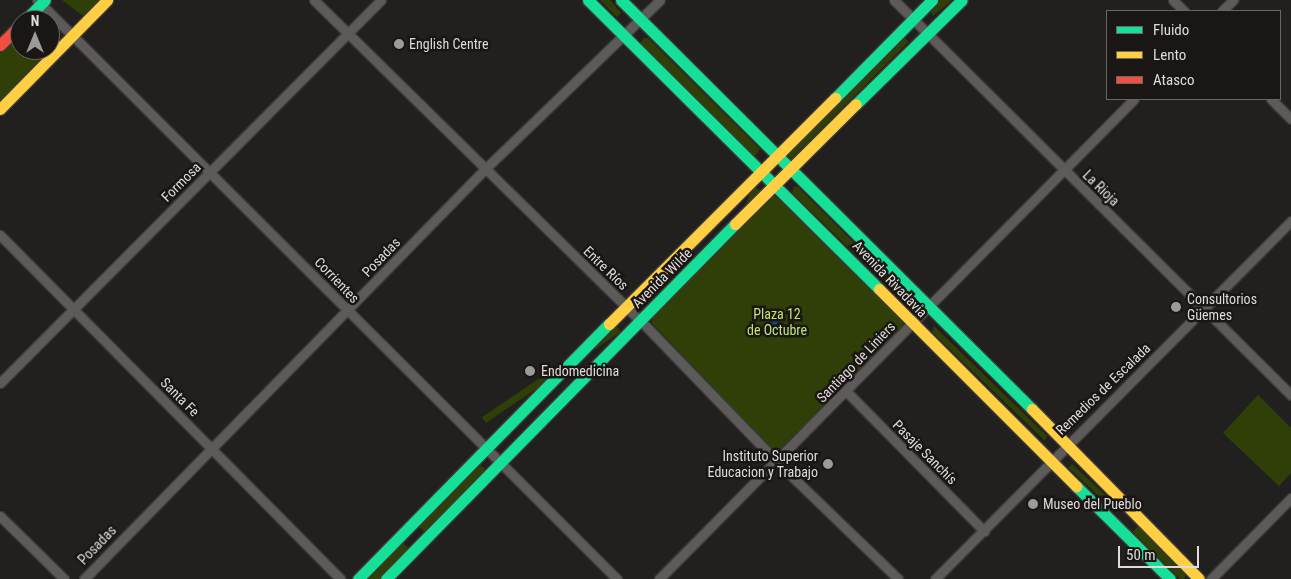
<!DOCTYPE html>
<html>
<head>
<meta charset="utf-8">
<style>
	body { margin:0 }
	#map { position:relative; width:1291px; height:579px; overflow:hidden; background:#22201e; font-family:"Roboto Condensed",sans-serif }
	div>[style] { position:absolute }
	.green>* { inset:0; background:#303e08; transform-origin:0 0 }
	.water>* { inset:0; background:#213d7a }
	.round { border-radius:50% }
	.roads { filter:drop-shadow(1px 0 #3d3b3a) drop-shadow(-1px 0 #3d3b3a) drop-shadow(0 1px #3d3b3a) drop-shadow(0 -1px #3d3b3a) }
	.street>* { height:9px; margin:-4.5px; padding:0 4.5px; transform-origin:4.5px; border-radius:4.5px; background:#5c5b5a }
	.fast>* { height:11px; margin:-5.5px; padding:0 5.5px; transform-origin:5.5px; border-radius:5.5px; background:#16e098 }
	.slow>* { height:11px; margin:-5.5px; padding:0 5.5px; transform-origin:5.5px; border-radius:5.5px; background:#ffcf43 }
	.jam>* { height:11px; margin:-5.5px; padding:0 5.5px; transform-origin:5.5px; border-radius:5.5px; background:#f24e42 }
	.dots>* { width:14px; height:14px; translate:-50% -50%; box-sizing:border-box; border:2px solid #1a1613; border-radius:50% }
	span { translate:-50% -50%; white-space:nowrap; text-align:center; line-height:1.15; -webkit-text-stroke:5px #1a1613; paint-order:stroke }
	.poi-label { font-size:14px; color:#dfdddb }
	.left { translate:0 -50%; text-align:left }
	.right { translate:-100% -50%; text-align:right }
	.street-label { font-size:14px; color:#dfdddb }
	.park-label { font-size:14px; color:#bfe672 }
	.legend { position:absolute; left:1106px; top:10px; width:175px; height:90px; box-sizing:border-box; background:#1a1613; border:1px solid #696663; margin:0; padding:6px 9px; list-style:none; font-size:15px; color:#dfdddb }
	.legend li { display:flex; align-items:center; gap:10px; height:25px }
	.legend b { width:25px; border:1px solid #696663 }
	.north { position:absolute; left:10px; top:10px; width:50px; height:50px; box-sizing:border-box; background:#1a1613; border:1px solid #696663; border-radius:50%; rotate:0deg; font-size:14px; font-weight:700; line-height:20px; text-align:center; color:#dfdddb }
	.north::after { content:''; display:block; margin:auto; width:18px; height:22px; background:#9d9b99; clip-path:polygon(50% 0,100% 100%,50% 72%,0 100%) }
	.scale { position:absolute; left:1118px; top:546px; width:81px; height:22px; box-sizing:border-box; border:2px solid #dfdddb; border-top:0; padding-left:6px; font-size:15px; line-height:18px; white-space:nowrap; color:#dfdddb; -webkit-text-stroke:4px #1a1613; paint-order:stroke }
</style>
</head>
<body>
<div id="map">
	<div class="green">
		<i style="clip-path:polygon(62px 0,99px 0,83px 16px)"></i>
		<i style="clip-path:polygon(600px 0,610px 0,621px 13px,617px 17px)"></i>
		<i style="clip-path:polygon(940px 0,952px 0,933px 16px,930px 10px)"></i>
		<i style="clip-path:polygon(20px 32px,20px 50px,50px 50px,0 101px,0 52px)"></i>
		<i style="left:903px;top:36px;width:8px;height:166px;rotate:45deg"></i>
		<i style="clip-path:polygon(644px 38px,648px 38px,760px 149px,756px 155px,753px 156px,640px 44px)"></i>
		<i style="left:753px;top:187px;width:8px;height:158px;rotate:23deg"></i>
		<i style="clip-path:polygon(794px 187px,798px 187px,910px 299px,907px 304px,792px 193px)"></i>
		<i style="clip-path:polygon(772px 196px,780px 197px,903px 319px,903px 326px,781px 448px,771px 449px,652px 323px,652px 316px)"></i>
		<i style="left:617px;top:326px;width:7px;height:163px;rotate:56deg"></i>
		<i style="clip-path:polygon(934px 326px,1047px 436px,1045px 441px,932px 332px)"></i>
		<i style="clip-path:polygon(1258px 395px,1291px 428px,1291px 473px,1279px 486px,1223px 433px)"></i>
		<i style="clip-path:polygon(478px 464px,484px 468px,485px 473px,426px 533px,415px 523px)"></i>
		<i style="left:1072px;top:464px;width:59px;height:5px;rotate:43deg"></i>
		<i style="clip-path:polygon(1138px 526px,1186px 574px,1184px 579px,1180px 579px,1133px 532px)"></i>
		<i style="clip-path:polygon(400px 540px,410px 550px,382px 579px,365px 579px)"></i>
	</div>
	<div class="water">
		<i class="round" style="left:765px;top:316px;width:14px;height:14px"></i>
	</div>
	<div class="roads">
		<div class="street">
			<i style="left:37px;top:0;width:820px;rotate:44.95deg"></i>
			<i style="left:314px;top:0;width:458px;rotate:44.5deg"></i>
			<i style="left:641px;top:321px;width:196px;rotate:46deg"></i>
			<i style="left:777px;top:462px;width:168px;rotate:44deg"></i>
			<i style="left:894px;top:0;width:560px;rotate:44.86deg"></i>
			<i style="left:1173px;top:0;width:16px;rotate:45deg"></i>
			<i style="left:1222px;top:11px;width:16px;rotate:-45deg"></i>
			<i style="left:1271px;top:99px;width:28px;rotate:45deg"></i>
			<i style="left:0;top:235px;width:484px;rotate:45.3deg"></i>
			<i style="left:0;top:383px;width:540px;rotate:-45.15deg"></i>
			<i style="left:846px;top:391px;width:197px;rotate:45.4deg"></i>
			<i style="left:0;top:516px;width:90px;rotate:44.5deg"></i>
			<i style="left:84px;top:579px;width:573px;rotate:-45.64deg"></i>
			<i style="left:485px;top:169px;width:243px;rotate:-44deg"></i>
			<i style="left:659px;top:579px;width:675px;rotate:-45.3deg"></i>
			<i style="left:935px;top:579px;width:505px;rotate:-45.16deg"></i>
			<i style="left:1211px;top:579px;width:114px;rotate:-45.4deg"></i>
		</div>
		<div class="fast">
			<i style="left:588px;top:0;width:410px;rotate:44.8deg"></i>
			<i style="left:621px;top:0;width:580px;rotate:44.86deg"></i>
			<i style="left:25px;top:20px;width:28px;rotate:-45deg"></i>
			<i style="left:835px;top:98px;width:138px;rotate:-45.3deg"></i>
			<i style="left:856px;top:104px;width:148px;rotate:-44.5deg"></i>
			<i style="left:1076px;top:486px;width:132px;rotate:44.7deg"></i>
			<i style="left:358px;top:579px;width:358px;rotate:-45.5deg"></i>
			<i style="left:386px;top:579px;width:498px;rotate:-45.5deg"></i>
		</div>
		<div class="slow">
			<i style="left:0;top:109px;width:153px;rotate:-45.5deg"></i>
			<i style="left:735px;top:224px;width:170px;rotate:-44.8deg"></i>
			<i style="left:879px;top:289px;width:279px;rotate:45deg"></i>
			<i style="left:609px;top:324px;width:320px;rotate:-45deg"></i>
			<i style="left:1032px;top:409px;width:238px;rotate:45.5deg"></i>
		</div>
		<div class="jam">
			<i style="left:0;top:45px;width:28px;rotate:-45deg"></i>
		</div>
	</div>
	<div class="dots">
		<i style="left:399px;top:44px;background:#9d9b99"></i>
		<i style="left:1176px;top:307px;background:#9d9b99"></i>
		<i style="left:530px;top:371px;background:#9d9b99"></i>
		<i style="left:828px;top:464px;background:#9d9b99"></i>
		<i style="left:1033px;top:504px;background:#9d9b99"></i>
	</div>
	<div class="poi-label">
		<span class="left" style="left:409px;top:44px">English Centre</span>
		<span class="left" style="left:1187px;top:307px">Consultorios<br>Güemes</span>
		<span class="left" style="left:541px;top:371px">Endomedicina</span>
		<span class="right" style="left:818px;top:464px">Instituto Superior<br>Educacion y Trabajo</span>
		<span class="left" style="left:1043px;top:504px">Museo del Pueblo</span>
	</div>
	<div class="street-label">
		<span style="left:181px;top:182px;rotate:-45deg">Formosa</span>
		<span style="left:1101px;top:188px;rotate:44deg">La Rioja</span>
		<span style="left:381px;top:257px;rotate:-46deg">Posadas</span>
		<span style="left:606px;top:268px;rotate:44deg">Entre Ríos</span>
		<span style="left:662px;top:278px;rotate:-45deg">Avenida Wilde</span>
		<span style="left:890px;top:279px;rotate:46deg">Avenida Rivadavia</span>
		<span style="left:337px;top:280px;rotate:46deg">Corrientes</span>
		<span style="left:856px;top:362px;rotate:-46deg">Santiago de Liniers</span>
		<span style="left:1103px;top:389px;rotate:-44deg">Remedios de Escalada</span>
		<span style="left:180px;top:397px;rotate:45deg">Santa Fe</span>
		<span style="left:925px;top:452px;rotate:45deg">Pasaje Sanchís</span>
		<span style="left:97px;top:545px;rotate:-46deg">Posadas</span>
	</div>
	<div class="park-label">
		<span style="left:777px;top:322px">Plaza 12<br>de Octubre</span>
	</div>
	<ul class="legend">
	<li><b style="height:6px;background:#16e098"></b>Fluido</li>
	<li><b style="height:6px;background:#ffcf43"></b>Lento</li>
	<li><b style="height:6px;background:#f24e42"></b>Atasco</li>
	</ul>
	<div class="north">N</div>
	<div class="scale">50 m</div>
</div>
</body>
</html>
